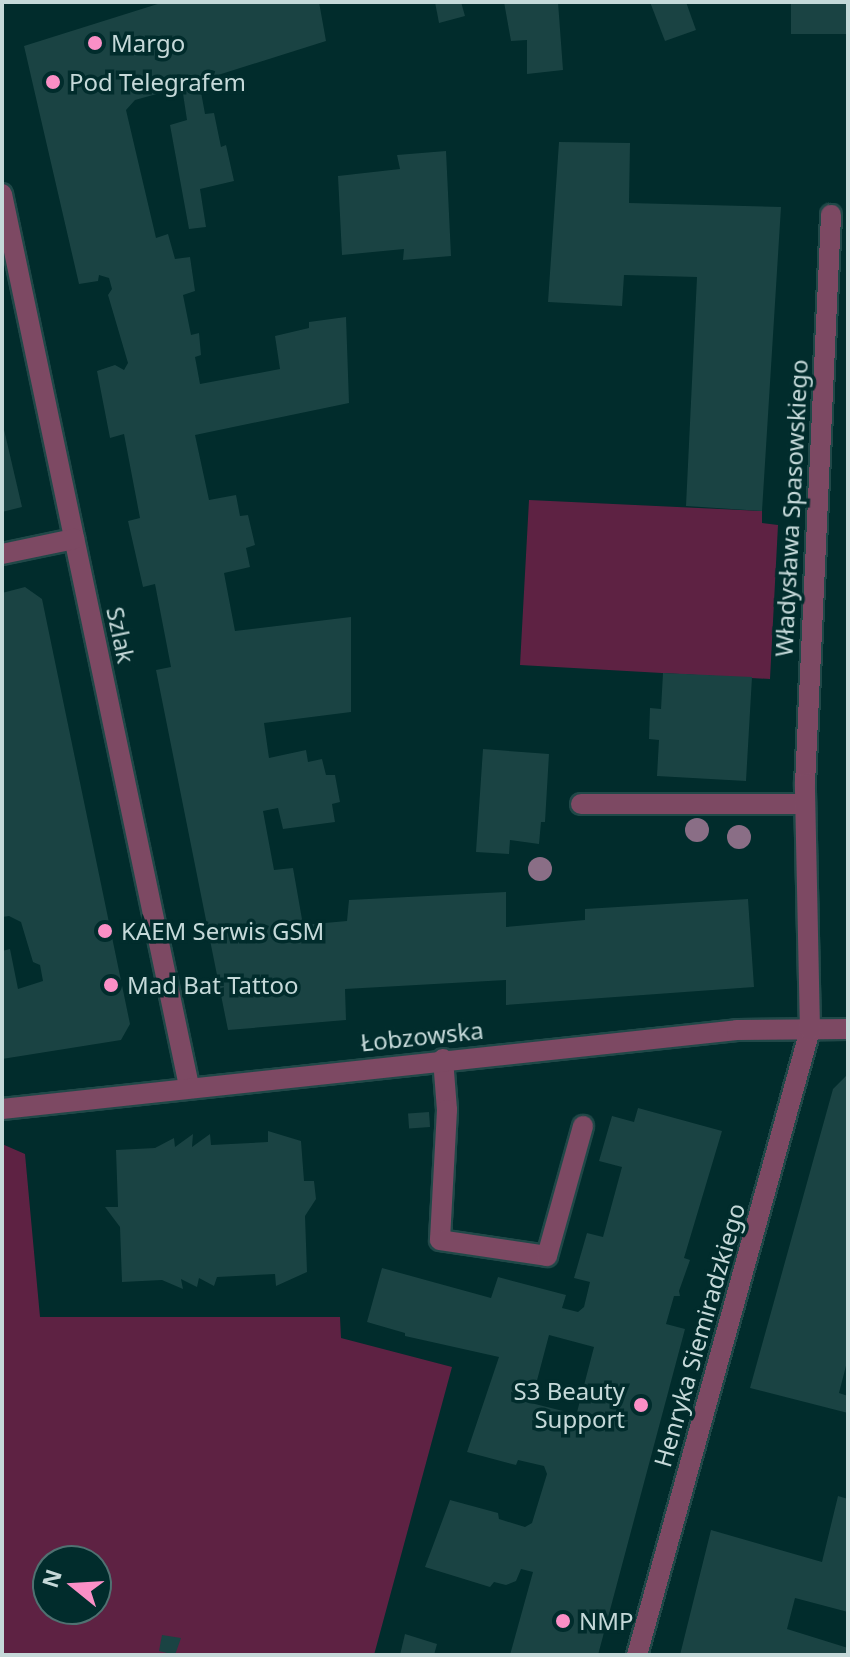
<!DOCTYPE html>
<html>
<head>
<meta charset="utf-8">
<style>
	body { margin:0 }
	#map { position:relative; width:850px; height:1657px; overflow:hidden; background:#012c2c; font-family:"Noto Sans",sans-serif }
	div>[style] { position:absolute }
	.green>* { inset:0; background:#5e2243 }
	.building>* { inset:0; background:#1a4343; transform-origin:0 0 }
	.roads { filter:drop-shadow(2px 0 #204848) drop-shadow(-2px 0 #204848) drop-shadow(0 2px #204848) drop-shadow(0 -2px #204848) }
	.lane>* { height:20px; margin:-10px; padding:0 10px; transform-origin:10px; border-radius:10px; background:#7d4963 }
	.street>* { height:20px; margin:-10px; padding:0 10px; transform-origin:10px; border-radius:10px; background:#7d4963 }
	.trees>* { width:24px; height:24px; margin:-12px; border-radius:50%; background:#8a6e86 }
	.dots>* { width:22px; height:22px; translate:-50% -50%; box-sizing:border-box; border:4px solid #012c2c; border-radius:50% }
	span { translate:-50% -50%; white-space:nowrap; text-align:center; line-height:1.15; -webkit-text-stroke:7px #012c2c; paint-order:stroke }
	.poi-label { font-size:24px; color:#c5d9d9 }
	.left { translate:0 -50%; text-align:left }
	.right { translate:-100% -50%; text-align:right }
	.street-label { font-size:24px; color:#c5d9d9 }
	.frame { position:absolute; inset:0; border:4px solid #c5d9d9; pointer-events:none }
	.north { position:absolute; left:32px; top:1545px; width:80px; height:80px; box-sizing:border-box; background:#012c2c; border:2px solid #4f7171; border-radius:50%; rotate:288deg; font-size:22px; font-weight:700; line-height:32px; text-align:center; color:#c5d9d9 }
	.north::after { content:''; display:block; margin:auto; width:28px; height:36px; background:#fa8fc6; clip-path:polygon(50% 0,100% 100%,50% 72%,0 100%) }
</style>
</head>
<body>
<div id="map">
	<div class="green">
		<i style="clip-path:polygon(529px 500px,762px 511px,762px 523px,778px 525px,770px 679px,520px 665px)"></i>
		<i style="clip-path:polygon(evenodd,2px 1144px,25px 1154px,40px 1317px,340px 1317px,341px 1338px,452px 1367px,374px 1655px,2px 1655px,2px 1144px,48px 1561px,96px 1561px,96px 1609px,48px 1609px,48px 1561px)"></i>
	</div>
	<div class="building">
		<i style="clip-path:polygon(164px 2px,319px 2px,326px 41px,199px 81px,205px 114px,214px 113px,221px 147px,226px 145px,234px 181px,200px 189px,206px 227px,189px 229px,170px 125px,187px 120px,182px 87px,135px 100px,126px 110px,156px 238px,168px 234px,175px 259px,190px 257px,195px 291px,183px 295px,191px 335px,199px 333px,201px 355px,195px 357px,200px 384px,280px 369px,275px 336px,309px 328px,309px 322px,346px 317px,349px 403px,195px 435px,209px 500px,236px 495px,240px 516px,248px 515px,255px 545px,246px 548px,250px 567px,224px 573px,235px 631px,351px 617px,351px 712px,264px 723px,269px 758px,306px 750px,308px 762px,322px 759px,326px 775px,335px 775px,340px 802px,332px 804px,335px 822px,283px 829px,278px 808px,263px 811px,274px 870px,293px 868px,303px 925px,347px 921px,349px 900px,506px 892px,506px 927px,585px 920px,585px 909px,748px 899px,754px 987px,506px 1005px,506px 980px,345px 989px,346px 1020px,228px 1030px,156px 670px,171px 667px,155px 584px,143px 587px,128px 521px,140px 518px,124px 434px,110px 438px,97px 371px,115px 365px,124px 370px,128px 363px,108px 295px,112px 289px,109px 278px,99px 275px,98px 281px,79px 284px,24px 46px)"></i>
		<i style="clip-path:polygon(435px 2px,461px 2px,465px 16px,439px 23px)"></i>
		<i style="clip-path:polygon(504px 2px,558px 2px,563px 70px,527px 74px,527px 40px,511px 41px)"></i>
		<i style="clip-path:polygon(650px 2px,686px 2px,696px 30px,665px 41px)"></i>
		<i style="left:791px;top:2px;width:57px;height:32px"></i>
		<i style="clip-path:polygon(559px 142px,630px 143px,629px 203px,781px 207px,762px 511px,686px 506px,697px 277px,624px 275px,622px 306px,548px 302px)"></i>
		<i style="clip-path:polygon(446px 151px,451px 256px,403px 260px,404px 249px,342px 255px,338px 176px,400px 169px,397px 155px)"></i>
		<i style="clip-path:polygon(2px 421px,22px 507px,2px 512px)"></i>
		<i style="clip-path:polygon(25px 587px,42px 599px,130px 1024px,121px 1040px,2px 1059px,2px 951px,10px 949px,18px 989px,43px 981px,40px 965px,33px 962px,21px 922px,9px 916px,2px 917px,2px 593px)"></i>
		<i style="clip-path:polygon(663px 673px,752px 677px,746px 781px,657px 776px,659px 740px,649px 739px,650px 708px,661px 709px)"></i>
		<i style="clip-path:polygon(483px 749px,549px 754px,545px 822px,541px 822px,539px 844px,510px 840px,509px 854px,476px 852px)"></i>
		<i style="clip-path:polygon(846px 1076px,848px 1358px,839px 1393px,848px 1396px,848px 1413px,750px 1388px,833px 1089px)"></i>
		<i style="clip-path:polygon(evenodd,638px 1108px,722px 1131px,684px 1258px,690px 1260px,679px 1291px,680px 1296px,674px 1296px,666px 1324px,685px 1329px,598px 1655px,510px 1655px,533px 1572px,521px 1569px,516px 1581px,506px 1585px,494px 1582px,490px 1587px,425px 1567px,450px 1500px,498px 1513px,499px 1519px,525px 1527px,532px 1523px,547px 1474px,544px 1466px,518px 1460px,516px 1465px,467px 1452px,499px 1357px,405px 1336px,405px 1333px,367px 1322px,382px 1268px,491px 1298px,498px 1277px,566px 1295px,562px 1308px,578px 1312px,584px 1307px,590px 1282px,574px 1278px,587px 1233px,603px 1237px,622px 1167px,599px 1161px,612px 1116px,634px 1122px,638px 1108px,549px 1335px,594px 1347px,576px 1416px,569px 1421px,563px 1411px,531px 1403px,549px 1335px)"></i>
		<i style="left:429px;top:1112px;width:15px;height:21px;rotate:86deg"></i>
		<i style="clip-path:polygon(268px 1131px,301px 1141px,304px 1181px,314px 1181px,316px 1199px,305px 1216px,307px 1272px,276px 1286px,275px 1274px,217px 1277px,214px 1286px,199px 1278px,197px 1287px,181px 1279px,183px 1289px,162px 1280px,122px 1282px,120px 1227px,105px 1207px,118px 1207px,116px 1150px,155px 1148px,174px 1138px,175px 1147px,193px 1134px,192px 1147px,210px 1134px,211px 1145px,268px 1142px)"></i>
		<i style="clip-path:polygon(838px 1496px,848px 1499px,848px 1612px,795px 1598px,787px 1629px,848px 1648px,848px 1655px,680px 1655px,711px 1530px,822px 1562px)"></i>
		<i style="clip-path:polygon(405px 1634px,437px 1644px,434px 1655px,400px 1655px)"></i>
		<i style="clip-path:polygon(162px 1635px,181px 1638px,175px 1655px,159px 1651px)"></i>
	</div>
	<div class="roads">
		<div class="lane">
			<i style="left:805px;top:784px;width:570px;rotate:-87.38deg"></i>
			<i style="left:443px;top:1059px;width:51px;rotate:85.5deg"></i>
			<i style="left:447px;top:1110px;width:130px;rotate:93.1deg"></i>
			<i style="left:440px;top:1240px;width:108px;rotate:8.5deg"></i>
			<i style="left:547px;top:1256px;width:135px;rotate:-74.5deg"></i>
		</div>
		<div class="street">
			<i style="left:2px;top:194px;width:911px;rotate:78.16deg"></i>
			<i style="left:2px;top:554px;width:74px;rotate:-11.8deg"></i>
			<i style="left:581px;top:804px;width:224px"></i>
			<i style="left:2px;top:1109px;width:739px;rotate:-6.13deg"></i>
			<i style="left:737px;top:1030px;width:111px;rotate:-0.5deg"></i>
			<i style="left:637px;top:1655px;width:649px;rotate:-74.53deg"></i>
			<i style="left:810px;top:1030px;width:246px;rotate:-91.2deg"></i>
		</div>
	</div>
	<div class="trees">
		<i style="left:697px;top:830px"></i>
		<i style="left:739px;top:837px"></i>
		<i style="left:540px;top:869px"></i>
	</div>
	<div class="dots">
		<i style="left:95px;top:43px;background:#fa8fc6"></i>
		<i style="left:53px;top:82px;background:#fa8fc6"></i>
		<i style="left:105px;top:931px;background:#fa8fc6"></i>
		<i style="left:111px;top:985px;background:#fa8fc6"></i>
		<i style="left:641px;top:1405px;background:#fa8fc6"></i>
		<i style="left:563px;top:1621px;background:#fa8fc6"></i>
	</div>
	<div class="poi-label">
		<span class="left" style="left:111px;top:43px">Margo</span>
		<span class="left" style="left:69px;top:82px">Pod Telegrafem</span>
		<span class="left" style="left:121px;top:931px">KAEM Serwis GSM</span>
		<span class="left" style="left:127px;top:985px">Mad Bat Tattoo</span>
		<span class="right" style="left:625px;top:1405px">S3 Beauty<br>Support</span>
		<span class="left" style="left:579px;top:1621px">NMP</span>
	</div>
	<div class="street-label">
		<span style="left:791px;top:508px;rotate:-87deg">Władysława Spasowskiego</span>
		<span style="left:121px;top:635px;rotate:78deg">Szlak</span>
		<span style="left:422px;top:1036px;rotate:-6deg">Łobzowska</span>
		<span style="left:699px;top:1335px;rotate:-74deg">Henryka Siemiradzkiego</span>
	</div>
	<div class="frame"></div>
	<div class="north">N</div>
</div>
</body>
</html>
